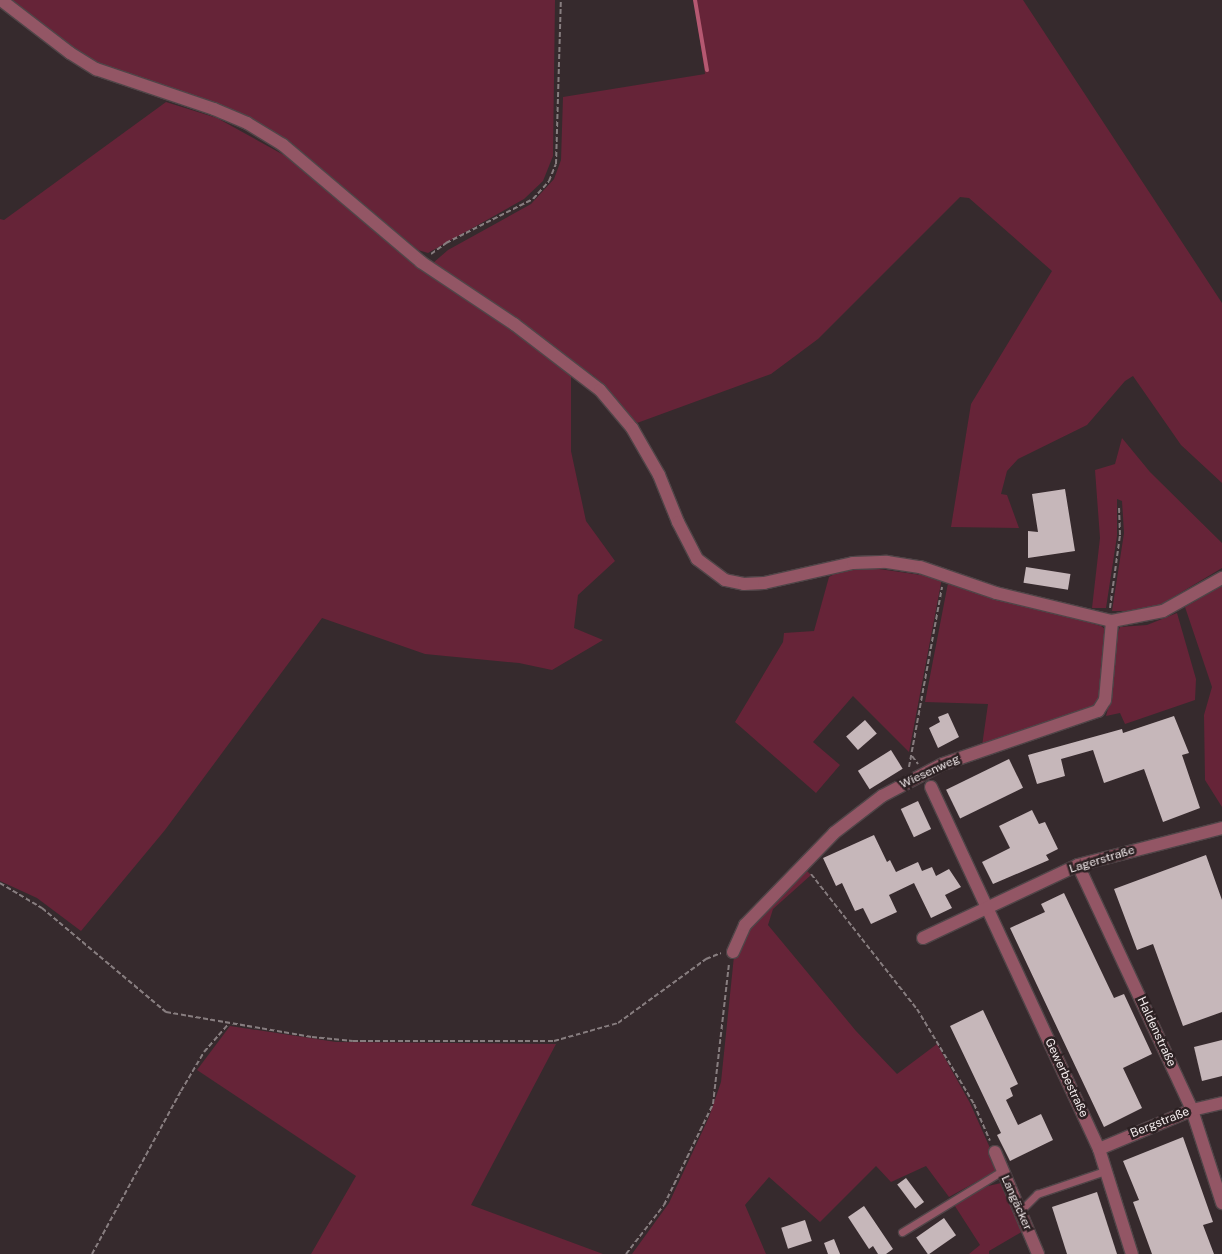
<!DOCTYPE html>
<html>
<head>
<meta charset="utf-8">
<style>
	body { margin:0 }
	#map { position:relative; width:1222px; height:1254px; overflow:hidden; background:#362a2d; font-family:"Public Sans",sans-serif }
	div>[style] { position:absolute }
	.green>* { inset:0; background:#662438 }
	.stream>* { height:4px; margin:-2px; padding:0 2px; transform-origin:2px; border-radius:2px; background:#b55871 }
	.building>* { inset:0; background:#c6b7ba; transform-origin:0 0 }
	.path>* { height:2px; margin-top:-1px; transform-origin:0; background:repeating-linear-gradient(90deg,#877d7f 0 5px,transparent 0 7.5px) }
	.roads { filter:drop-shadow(1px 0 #504548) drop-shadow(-1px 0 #504548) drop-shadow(0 1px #504548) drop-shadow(0 -1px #504548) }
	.lane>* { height:7px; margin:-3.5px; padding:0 3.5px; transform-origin:3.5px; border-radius:3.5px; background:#935665 }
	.street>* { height:12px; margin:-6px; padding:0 6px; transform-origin:6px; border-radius:6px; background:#935665 }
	span { translate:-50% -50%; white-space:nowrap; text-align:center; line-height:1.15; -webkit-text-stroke:5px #2c2123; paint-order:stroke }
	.street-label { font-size:12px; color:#f3ebec }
</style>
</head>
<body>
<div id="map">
	<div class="green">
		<i style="clip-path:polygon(9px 0,555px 0,553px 156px,543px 181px,524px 199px,428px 253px,418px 250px,289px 141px,250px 118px,103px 66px,73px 50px)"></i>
		<i style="clip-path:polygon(694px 0,1023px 0,1222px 303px,1222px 483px,1181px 445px,1133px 376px,1125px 381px,1087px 425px,1018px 459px,1007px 471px,1001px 494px,1007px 495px,1019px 528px,951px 527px,971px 404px,1052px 271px,969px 198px,960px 197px,818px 339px,771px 374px,637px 423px,594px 376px,433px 263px,448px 250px,531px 204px,554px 179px,561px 160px,563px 97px,705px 74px)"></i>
		<i style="clip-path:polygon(166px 102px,217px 118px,291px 159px,414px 265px,491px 312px,571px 373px,571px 451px,586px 521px,615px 561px,578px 595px,574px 628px,603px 640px,552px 670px,519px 663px,425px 654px,322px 618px,165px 830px,81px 931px,37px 898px,0 881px,0 219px,4px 220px)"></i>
		<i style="clip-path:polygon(1122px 438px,1150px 472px,1222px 543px,1222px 568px,1160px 605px,1141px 611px,1112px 611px,1124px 533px,1122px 501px,1117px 499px,1117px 536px,1106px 608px,1092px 608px,1100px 538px,1095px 470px,1115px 464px)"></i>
		<i style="clip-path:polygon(865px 567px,942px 578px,909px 752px,853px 696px,813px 742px,840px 765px,816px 793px,735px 722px,783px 642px,784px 633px,814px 631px,829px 577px,840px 571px)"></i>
		<i style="clip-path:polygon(948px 583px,1101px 626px,1106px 630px,1100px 698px,1093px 710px,982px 746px,988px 704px,925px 702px)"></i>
		<i style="clip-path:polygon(1222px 586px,1222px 807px,1205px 780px,1204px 715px,1212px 687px,1185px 607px)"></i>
		<i style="clip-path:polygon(1177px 613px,1196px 679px,1195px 700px,1125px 724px,1120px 713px,1106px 716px,1110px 701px,1116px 637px,1120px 627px,1147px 625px)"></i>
		<i style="clip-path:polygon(803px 867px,811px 875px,773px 909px,768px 925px,856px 1031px,897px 1074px,937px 1044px,970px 1103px,998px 1166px,994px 1172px,949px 1197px,926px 1166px,891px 1182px,876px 1166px,820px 1222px,769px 1177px,745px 1205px,766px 1254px,632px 1254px,669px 1203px,709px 1117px,721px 1082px,734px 956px,746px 927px)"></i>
		<i style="clip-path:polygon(230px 1026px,336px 1042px,556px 1044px,471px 1205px,603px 1254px,311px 1254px,356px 1176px,197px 1070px)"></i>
		<i style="clip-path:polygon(1001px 1183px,1008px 1189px,1025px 1230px,989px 1251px,989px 1254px,969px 1254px,980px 1245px,953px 1203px,984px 1187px)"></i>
	</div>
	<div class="stream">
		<i style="left:695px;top:0;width:71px;rotate:80.3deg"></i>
	</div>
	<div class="building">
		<i style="clip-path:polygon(1065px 489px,1075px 551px,1028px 558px,1028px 531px,1038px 532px,1032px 494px)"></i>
		<i style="left:1026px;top:567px;width:45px;height:16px;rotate:9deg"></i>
		<i style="clip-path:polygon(948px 713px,959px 737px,938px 748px,929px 728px,940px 722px,938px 717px)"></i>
		<i style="clip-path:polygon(1174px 716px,1189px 753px,1182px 755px,1200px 808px,1163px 822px,1144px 769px,1104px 783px,1093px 750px,1061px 759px,1065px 776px,1037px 784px,1028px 755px,1122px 729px,1123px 733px)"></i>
		<i style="left:865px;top:720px;width:18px;height:25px;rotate:49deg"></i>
		<i style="left:891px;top:750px;width:22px;height:39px;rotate:58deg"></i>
		<i style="left:1009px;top:759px;width:32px;height:70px;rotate:64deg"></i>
		<i style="left:918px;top:801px;width:31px;height:19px;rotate:65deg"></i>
		<i style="clip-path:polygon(1032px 810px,1039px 824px,1045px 822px,1058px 849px,1046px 855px,1049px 860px,993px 884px,982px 862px,1010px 848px,999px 826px)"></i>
		<i style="clip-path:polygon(874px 835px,887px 862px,890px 860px,896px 872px,918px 862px,922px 871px,932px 867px,936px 876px,949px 869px,961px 887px,945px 895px,952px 908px,931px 918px,914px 883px,889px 895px,897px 912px,871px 924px,863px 908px,855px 911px,842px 883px,836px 886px,823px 858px)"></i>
		<i style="clip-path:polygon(1206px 855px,1222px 900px,1222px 1012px,1183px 1026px,1153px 944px,1137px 950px,1114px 889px)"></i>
		<i style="clip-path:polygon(1064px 893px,1114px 998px,1124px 994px,1152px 1054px,1123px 1068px,1142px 1108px,1104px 1127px,1010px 928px,1045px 912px,1041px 904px)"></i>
		<i style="clip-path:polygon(983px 1010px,1018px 1084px,1010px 1088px,1013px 1096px,1006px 1100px,1018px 1125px,1041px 1114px,1053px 1140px,1010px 1161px,997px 1135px,1001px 1133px,950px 1026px)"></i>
		<i style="clip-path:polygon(1222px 1040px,1222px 1076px,1202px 1081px,1194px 1047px)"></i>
		<i style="clip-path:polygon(1183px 1137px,1213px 1222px,1203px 1225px,1214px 1254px,1152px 1254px,1133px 1202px,1139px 1200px,1123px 1161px)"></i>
		<i style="left:906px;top:1178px;width:30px;height:11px;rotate:53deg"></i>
		<i style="clip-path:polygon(1097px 1192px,1117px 1254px,1067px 1254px,1052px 1207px)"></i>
		<i style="clip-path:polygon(864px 1206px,893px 1249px,886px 1254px,878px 1254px,873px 1246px,869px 1249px,848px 1217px)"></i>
		<i style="left:944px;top:1218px;width:21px;height:34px;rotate:55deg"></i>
		<i style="left:805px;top:1220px;width:22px;height:25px;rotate:72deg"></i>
		<i style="clip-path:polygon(834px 1239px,840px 1254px,828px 1254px,824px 1243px)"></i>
	</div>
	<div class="path">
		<i style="left:431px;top:254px;width:19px;rotate:-36deg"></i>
		<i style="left:446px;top:243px;width:97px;rotate:-26.8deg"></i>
		<i style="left:533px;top:199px;width:24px;rotate:-48deg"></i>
		<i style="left:549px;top:181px;width:18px;rotate:-68deg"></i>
		<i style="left:556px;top:164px;width:164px;rotate:-88.3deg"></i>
		<i style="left:1110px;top:608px;width:74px;rotate:-82.2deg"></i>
		<i style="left:1120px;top:535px;width:28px;rotate:-92deg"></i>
		<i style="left:912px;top:756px;width:10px;rotate:53deg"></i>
		<i style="left:909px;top:767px;width:183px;rotate:-79.6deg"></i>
		<i style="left:811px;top:874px;width:172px;rotate:51.9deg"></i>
		<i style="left:917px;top:1009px;width:111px;rotate:59deg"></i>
		<i style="left:974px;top:1104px;width:40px;rotate:66.6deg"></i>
		<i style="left:0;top:883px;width:49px;rotate:30.8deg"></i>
		<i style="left:42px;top:908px;width:162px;rotate:40deg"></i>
		<i style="left:166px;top:1012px;width:148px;rotate:9.7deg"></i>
		<i style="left:312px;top:1037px;width:41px;rotate:5.6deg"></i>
		<i style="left:353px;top:1041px;width:201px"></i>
		<i style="left:554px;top:1041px;width:66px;rotate:-15.7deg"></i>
		<i style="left:618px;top:1023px;width:109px;rotate:-36deg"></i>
		<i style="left:706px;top:959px;width:16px;rotate:-22deg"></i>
		<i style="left:92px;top:1254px;width:186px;rotate:-61.4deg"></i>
		<i style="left:181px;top:1091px;width:45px;rotate:-59.5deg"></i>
		<i style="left:204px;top:1052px;width:37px;rotate:-49deg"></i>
		<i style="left:626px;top:1254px;width:62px;rotate:-52.2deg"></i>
		<i style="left:664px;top:1205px;width:112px;rotate:-64.1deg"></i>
		<i style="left:713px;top:1104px;width:141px;rotate:-83.5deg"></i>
	</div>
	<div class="roads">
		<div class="lane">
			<i style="left:1021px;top:1210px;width:23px;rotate:-45deg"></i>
			<i style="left:1037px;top:1194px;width:72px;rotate:-18.7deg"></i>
			<i style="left:902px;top:1232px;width:117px;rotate:-31.4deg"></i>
		</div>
		<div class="street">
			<i style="left:1px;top:0;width:87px;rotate:37.5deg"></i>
			<i style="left:70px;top:53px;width:31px;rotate:32deg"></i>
			<i style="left:96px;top:69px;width:125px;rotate:18.7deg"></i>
			<i style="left:214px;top:109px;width:36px;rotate:23deg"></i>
			<i style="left:247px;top:123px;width:42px;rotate:31.4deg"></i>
			<i style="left:283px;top:145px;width:181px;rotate:40.3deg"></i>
			<i style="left:421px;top:262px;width:112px;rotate:33.7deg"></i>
			<i style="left:514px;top:324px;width:108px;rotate:37.5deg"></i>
			<i style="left:600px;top:390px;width:50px;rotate:49.9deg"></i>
			<i style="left:632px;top:428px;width:54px;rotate:60.1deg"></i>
			<i style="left:659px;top:475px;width:51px;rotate:68deg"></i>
			<i style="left:678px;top:522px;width:42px;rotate:62.8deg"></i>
			<i style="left:697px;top:559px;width:35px;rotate:37deg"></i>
			<i style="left:725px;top:580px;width:19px;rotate:12deg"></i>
			<i style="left:744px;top:584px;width:20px;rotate:-3deg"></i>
			<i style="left:764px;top:583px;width:91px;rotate:-12.7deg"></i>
			<i style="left:853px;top:563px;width:34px;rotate:-2deg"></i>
			<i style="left:887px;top:562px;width:33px;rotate:9deg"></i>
			<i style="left:920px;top:567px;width:80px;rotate:18.9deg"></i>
			<i style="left:996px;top:593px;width:119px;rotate:13.6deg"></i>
			<i style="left:1112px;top:621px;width:52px;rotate:-11.1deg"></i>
			<i style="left:1163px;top:611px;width:68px;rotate:-29.2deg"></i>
			<i style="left:931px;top:787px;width:399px;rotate:65.1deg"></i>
			<i style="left:1099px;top:1149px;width:110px;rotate:72.6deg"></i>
			<i style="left:1078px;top:865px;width:270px;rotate:65deg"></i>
			<i style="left:1192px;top:1110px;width:98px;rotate:72.1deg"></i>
			<i style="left:923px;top:938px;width:171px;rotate:-25.2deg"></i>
			<i style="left:1078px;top:865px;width:149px;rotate:-14.4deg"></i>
			<i style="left:733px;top:952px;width:30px;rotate:-66deg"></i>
			<i style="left:745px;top:925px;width:128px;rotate:-45.9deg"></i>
			<i style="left:834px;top:833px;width:61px;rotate:-37.6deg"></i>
			<i style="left:882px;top:796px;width:69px;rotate:-27.7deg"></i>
			<i style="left:943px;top:764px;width:164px;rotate:-18.9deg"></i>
			<i style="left:1098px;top:711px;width:13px;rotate:-58deg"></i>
			<i style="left:1105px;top:700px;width:79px;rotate:-84.9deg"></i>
			<i style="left:1099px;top:1149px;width:101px;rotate:-22.8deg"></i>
			<i style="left:1192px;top:1110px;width:31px;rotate:-13deg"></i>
			<i style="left:995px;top:1152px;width:111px;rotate:67.1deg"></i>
		</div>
	</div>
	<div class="street-label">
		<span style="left:930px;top:772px;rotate:-25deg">Wiesenweg</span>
		<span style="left:1102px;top:860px;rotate:-17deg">Lagerstraße</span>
		<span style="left:1156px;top:1032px;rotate:65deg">Haldenstraße</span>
		<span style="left:1066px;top:1078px;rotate:65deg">Gewerbestraße</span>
		<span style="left:1160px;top:1123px;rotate:-22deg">Bergstraße</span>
		<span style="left:1016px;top:1203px;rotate:66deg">Langäcker</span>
	</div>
</div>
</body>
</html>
